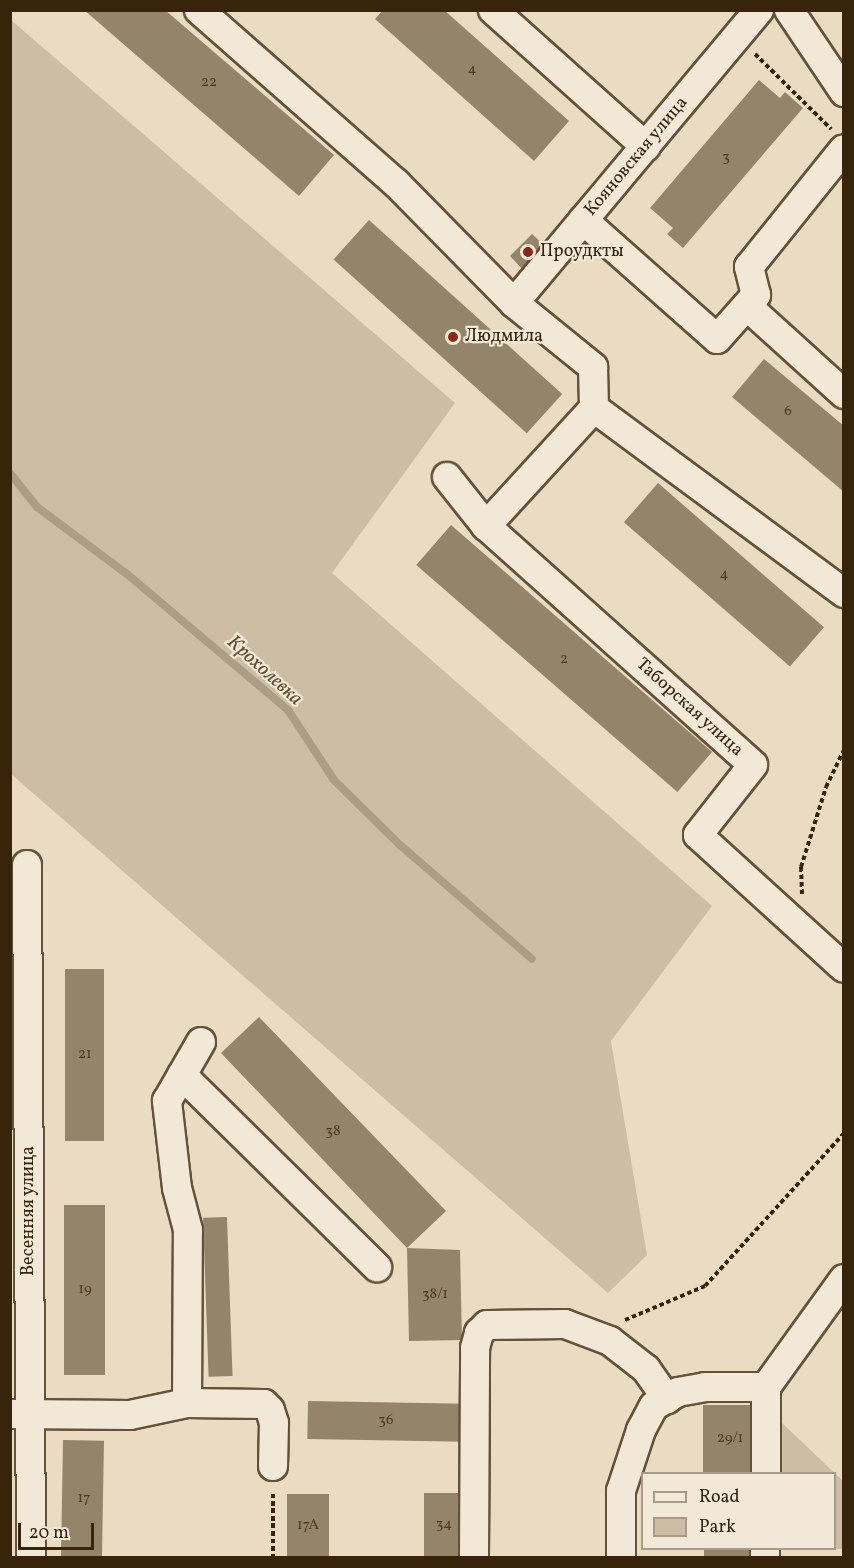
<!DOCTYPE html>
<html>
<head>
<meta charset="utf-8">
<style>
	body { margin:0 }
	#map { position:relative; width:854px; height:1568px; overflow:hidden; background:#eadcc3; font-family:Vollkorn,serif }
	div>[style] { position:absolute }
	.green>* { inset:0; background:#ccbda4 }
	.stream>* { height:8px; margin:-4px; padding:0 4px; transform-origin:4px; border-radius:4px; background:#ad9d84 }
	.building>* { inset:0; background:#94846a; transform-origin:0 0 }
	.path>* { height:4px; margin-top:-2px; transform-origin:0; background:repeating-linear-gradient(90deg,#37240a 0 4.5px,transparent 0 7.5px) }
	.roads { filter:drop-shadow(2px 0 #645238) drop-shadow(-2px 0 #645238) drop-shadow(0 2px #645238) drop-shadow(0 -2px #645238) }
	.minor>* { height:28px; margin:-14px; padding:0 14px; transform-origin:14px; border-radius:14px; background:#f1e8d8 }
	.dots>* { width:16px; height:16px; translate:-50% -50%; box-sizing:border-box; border:3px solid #f1e8d8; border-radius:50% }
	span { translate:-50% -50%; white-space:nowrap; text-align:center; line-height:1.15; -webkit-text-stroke:4.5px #f1e8d8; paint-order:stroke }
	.number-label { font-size:15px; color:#4e3c22 }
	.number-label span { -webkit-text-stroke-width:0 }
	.street-label { font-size:18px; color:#37240a }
	.poi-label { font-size:18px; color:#37240a }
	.left { translate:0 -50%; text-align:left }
	.water-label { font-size:20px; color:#604e35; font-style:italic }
	.frame { position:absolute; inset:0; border:12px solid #37240a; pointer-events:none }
	.legend { position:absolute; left:641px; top:1472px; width:195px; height:78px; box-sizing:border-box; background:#f1e8d8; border:2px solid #a79a86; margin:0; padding:8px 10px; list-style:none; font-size:18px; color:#37240a }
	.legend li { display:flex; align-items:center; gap:12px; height:30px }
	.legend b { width:30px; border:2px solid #a79a86 }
	.scale { position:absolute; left:18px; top:1523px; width:76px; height:27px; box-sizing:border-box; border:3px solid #37240a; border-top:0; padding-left:8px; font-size:18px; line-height:21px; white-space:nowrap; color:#37240a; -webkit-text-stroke:4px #f1e8d8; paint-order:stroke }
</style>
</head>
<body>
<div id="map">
	<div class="green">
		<i style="clip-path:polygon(11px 20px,455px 403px,332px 573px,712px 906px,611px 1041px,647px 1255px,608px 1293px,11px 774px)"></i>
		<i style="clip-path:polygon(781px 1422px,843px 1481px,843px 1549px,797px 1549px,834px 1548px,834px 1474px,781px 1473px)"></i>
	</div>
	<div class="stream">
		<i style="left:10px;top:473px;width:43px;rotate:51.5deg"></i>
		<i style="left:37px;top:507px;width:112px;rotate:36.7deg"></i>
		<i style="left:127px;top:574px;width:211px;rotate:40.2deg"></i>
		<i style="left:288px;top:710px;width:84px;rotate:56.7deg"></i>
		<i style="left:334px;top:780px;width:93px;rotate:44.6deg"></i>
		<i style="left:400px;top:845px;width:174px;rotate:40.8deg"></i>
	</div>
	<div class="building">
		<i style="clip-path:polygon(84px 10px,165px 10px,334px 155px,299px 196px)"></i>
		<i style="clip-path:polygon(383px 10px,444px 10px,569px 121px,534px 161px,375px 19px)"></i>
		<i style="clip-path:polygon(759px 80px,780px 98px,785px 92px,803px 108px,683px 248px,667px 234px,673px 228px,650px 208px)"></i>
		<i style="left:369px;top:220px;width:260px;height:53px;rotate:42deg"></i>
		<i style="clip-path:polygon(532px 234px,546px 247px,525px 272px,510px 256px)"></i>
		<i style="clip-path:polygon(764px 359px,844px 426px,844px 492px,732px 397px)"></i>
		<i style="left:658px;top:483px;width:220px;height:52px;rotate:41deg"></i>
		<i style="left:451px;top:525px;width:346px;height:53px;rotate:41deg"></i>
		<i style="left:65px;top:969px;width:39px;height:172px"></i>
		<i style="clip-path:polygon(259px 1017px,446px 1211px,407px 1248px,460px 1250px,462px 1340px,409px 1341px,407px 1248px,221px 1053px)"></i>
		<i style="left:105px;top:1205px;width:170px;height:41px;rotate:90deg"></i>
		<i style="left:227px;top:1217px;width:159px;height:24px;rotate:88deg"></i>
		<i style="left:308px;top:1401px;width:157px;height:38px;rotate:1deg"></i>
		<i style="left:703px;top:1405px;width:52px;height:69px"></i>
		<i style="left:63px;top:1440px;width:41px;height:118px;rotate:1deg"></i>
		<i style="left:424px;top:1493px;width:40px;height:65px"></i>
		<i style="left:287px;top:1494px;width:42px;height:64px"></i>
		<i style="left:704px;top:1548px;width:52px;height:10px"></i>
	</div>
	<div class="path">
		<i style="left:755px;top:54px;width:107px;rotate:44.6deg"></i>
		<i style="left:802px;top:894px;width:27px;rotate:-92deg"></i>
		<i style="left:801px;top:867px;width:84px;rotate:-72.6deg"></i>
		<i style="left:826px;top:787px;width:41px;rotate:-64.1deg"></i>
		<i style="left:625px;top:1320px;width:87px;rotate:-23deg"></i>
		<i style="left:705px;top:1286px;width:207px;rotate:-47.7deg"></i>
		<i style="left:273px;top:1558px;width:67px;rotate:-90deg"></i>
	</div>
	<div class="roads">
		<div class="minor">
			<i style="left:199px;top:10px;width:262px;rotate:41.3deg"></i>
			<i style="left:396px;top:183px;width:168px;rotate:45.5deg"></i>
			<i style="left:514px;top:303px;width:102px;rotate:39deg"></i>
			<i style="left:593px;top:367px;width:41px;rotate:88.6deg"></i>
			<i style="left:594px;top:408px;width:311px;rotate:36.5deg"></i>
			<i style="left:493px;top:10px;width:205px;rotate:41.8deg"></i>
			<i style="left:789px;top:10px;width:99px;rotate:56.1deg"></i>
			<i style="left:583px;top:220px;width:179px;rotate:41.6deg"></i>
			<i style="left:717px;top:339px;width:59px;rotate:-48.4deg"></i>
			<i style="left:756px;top:295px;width:29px;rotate:-104deg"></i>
			<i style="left:749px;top:267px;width:151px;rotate:-51.2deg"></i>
			<i style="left:514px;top:303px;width:382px;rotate:-50.1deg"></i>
			<i style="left:747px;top:306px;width:131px;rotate:42.2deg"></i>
			<i style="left:447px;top:477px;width:63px;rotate:51.5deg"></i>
			<i style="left:486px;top:526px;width:358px;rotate:41.8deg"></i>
			<i style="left:753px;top:765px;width:89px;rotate:128.2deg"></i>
			<i style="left:698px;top:835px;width:197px;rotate:42.3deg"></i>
			<i style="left:486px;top:526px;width:160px;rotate:-47.5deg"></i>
			<i style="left:27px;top:865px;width:693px;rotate:89.67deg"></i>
			<i style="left:182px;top:1075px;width:274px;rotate:44.6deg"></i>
			<i style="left:187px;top:1403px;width:173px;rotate:-89.7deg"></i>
			<i style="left:188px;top:1230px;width:43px;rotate:-104.7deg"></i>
			<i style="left:177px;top:1188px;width:88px;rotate:-96.6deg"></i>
			<i style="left:167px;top:1101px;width:68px;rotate:-60deg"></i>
			<i style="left:13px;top:1414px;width:117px;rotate:0.5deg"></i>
			<i style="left:130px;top:1415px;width:58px;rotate:-11.9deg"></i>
			<i style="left:187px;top:1403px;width:77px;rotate:0.7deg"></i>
			<i style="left:264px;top:1404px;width:8px;rotate:45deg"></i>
			<i style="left:270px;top:1410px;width:14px;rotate:73deg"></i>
			<i style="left:274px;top:1423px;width:43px;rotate:91.3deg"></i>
			<i style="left:766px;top:1474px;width:87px;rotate:-90deg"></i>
			<i style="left:766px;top:1387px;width:133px;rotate:-54.2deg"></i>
			<i style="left:474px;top:1558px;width:210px;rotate:-89.7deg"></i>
			<i style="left:475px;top:1348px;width:16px;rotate:-75deg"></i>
			<i style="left:479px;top:1333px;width:11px;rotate:-45deg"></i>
			<i style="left:487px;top:1325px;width:78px;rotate:-0.7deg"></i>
			<i style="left:565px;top:1324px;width:48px;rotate:20.7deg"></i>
			<i style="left:610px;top:1341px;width:46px;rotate:37.9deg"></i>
			<i style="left:646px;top:1369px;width:37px;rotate:55deg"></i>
			<i style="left:621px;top:1558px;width:67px;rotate:-90deg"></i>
			<i style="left:621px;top:1491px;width:64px;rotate:-71.8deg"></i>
			<i style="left:641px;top:1430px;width:27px;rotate:-62deg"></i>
			<i style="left:654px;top:1406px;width:28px;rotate:-30deg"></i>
			<i style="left:678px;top:1392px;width:27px;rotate:-10deg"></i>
			<i style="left:705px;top:1387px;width:61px"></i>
			<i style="left:765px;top:1558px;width:10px;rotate:-90deg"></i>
		</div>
	</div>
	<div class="dots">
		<i style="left:528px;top:252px;background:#8f2418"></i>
		<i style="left:453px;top:337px;background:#8f2418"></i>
	</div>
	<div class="number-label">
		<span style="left:472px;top:70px">4</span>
		<span style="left:209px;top:83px">22</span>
		<span style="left:726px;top:158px">3</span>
		<span style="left:788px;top:412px">6</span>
		<span style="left:724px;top:575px">4</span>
		<span style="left:564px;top:660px">2</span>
		<span style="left:85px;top:1055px">21</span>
		<span style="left:333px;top:1132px">38</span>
		<span style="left:85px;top:1290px">19</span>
		<span style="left:435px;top:1295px">38/1</span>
		<span style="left:386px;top:1421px">36</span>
		<span style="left:730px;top:1439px">29/1</span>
		<span style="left:84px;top:1499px">17</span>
		<span style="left:444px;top:1525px">34</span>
		<span style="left:308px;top:1526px">17А</span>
	</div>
	<div class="street-label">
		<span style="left:637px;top:157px;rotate:-50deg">Кояновская улица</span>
		<span style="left:689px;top:708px;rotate:42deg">Таборская улица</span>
		<span style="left:29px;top:1211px;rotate:-90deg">Весенняя улица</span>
	</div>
	<div class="poi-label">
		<span class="left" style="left:540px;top:252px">Проудкты</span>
		<span class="left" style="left:465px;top:337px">Людмила</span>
	</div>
	<div class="water-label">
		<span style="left:264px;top:671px;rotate:42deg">Крохолевка</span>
	</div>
	<div class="frame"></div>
	<ul class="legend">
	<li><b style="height:8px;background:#f1e8d8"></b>Road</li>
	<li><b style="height:16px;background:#ccbda4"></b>Park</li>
	</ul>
	<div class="scale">20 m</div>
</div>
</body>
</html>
